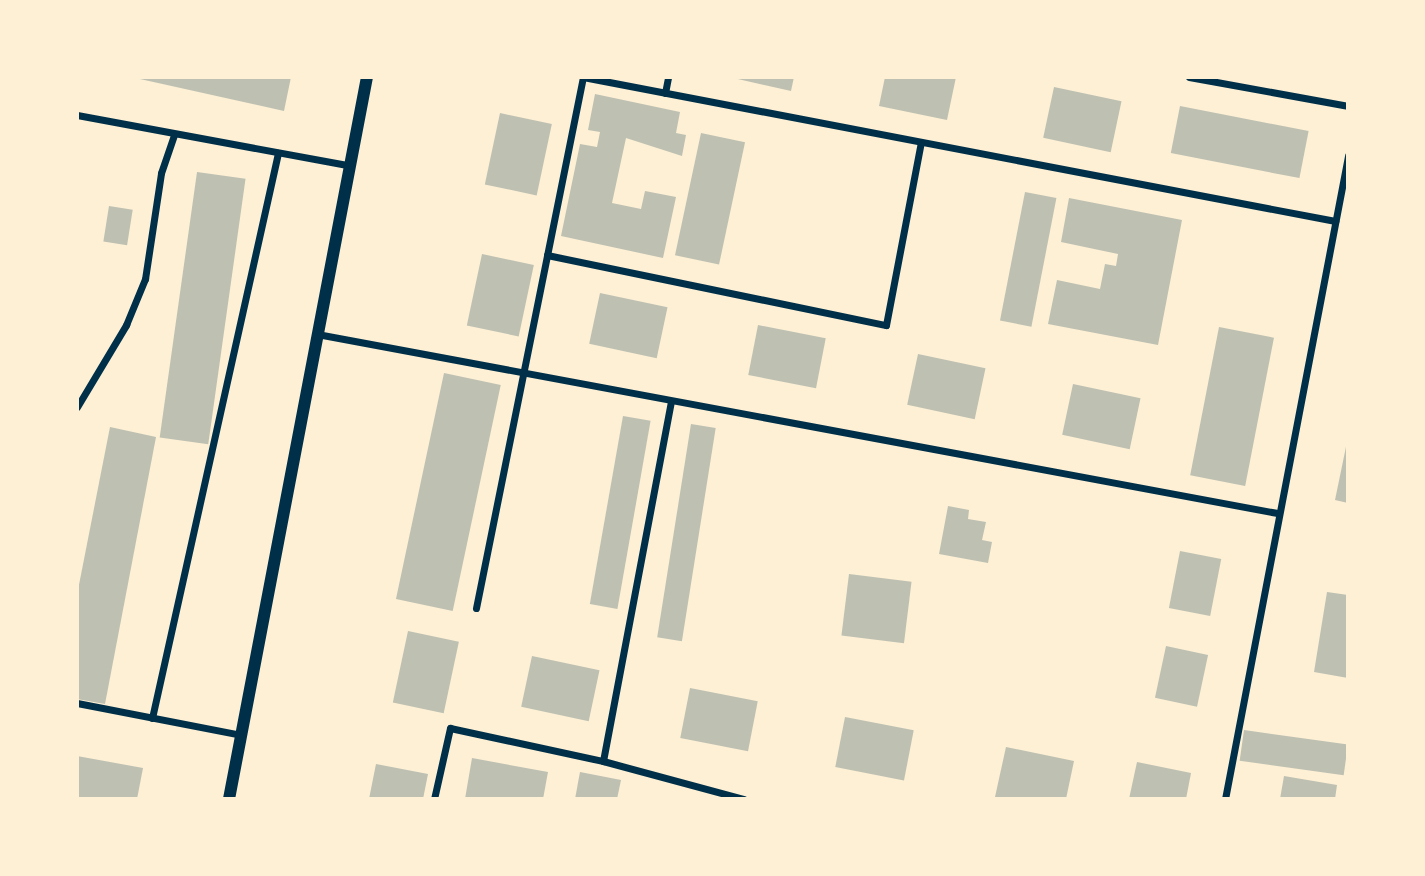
<!DOCTYPE html>
<html>
<head>
<meta charset="utf-8">
<style>
	body { margin:0 }
	#map { position:relative; width:1425px; height:876px; overflow:hidden; background:#fdf0d5; font-family:"Open Sans",sans-serif }
	div>[style] { position:absolute }
	.building>* { inset:0; background:#bec0b2; transform-origin:0 0 }
	.minor>* { height:7px; margin:-3.5px; padding:0 3.5px; transform-origin:3.5px; border-radius:3.5px; background:#003049 }
	.tertiary>* { height:12px; margin:-6px; padding:0 6px; transform-origin:6px; border-radius:6px; background:#003049 }
	span { translate:-50% -50%; white-space:nowrap; text-align:center; line-height:1.15; -webkit-text-stroke:5px #fdf0d5; paint-order:stroke }
	.frame { position:absolute; inset:0; border:79px solid #fdf0d5; pointer-events:none }
</style>
</head>
<body>
<div id="map">
	<div class="building">
		<i style="clip-path:polygon(131px 77px,291px 77px,284px 111px)"></i>
		<i style="clip-path:polygon(729px 77px,794px 77px,791px 91px)"></i>
		<i style="clip-path:polygon(885px 77px,956px 77px,947px 120px,879px 106px)"></i>
		<i style="left:1054px;top:87px;width:69px;height:52px;rotate:12deg"></i>
		<i style="clip-path:polygon(595px 94px,680px 112px,676px 133px,686px 135px,682px 156px,626px 138px,612px 203px,641px 209px,645px 191px,676px 197px,663px 258px,561px 236px,580px 144px,597px 147px,600px 132px,588px 130px)"></i>
		<i style="left:1180px;top:106px;width:131px;height:48px;rotate:11deg"></i>
		<i style="left:500px;top:113px;width:53px;height:73px;rotate:12deg"></i>
		<i style="left:701px;top:133px;width:45px;height:125px;rotate:12deg"></i>
		<i style="left:197px;top:172px;width:49px;height:268px;rotate:8deg"></i>
		<i style="left:1025px;top:192px;width:32px;height:131px;rotate:11deg"></i>
		<i style="clip-path:polygon(1069px 198px,1182px 220px,1158px 345px,1048px 324px,1057px 280px,1100px 289px,1105px 264px,1116px 266px,1118px 254px,1061px 242px)"></i>
		<i style="left:109px;top:206px;width:24px;height:36px;rotate:9deg"></i>
		<i style="left:482px;top:254px;width:53px;height:73px;rotate:12deg"></i>
		<i style="left:600px;top:293px;width:69px;height:52px;rotate:12deg"></i>
		<i style="left:758px;top:325px;width:69px;height:51px;rotate:11deg"></i>
		<i style="left:1219px;top:327px;width:56px;height:151px;rotate:11deg"></i>
		<i style="left:918px;top:354px;width:69px;height:52px;rotate:12deg"></i>
		<i style="left:444px;top:373px;width:58px;height:231px;rotate:12deg"></i>
		<i style="left:1073px;top:384px;width:69px;height:52px;rotate:12deg"></i>
		<i style="left:623px;top:416px;width:28px;height:191px;rotate:10deg"></i>
		<i style="left:691px;top:424px;width:25px;height:216px;rotate:9deg"></i>
		<i style="clip-path:polygon(110px 427px,156px 437px,105px 704px,77px 699px,77px 595px)"></i>
		<i style="clip-path:polygon(1347px 442px,1348px 442px,1348px 503px,1335px 500px)"></i>
		<i style="clip-path:polygon(948px 506px,969px 510px,968px 519px,986px 522px,982px 540px,992px 542px,988px 563px,939px 554px)"></i>
		<i style="left:1180px;top:551px;width:42px;height:58px;rotate:11deg"></i>
		<i style="left:849px;top:574px;width:63px;height:62px;rotate:7deg"></i>
		<i style="clip-path:polygon(1327px 592px,1348px 595px,1348px 678px,1314px 672px)"></i>
		<i style="left:408px;top:631px;width:52px;height:73px;rotate:12deg"></i>
		<i style="left:1166px;top:646px;width:43px;height:53px;rotate:12deg"></i>
		<i style="left:532px;top:656px;width:69px;height:52px;rotate:12deg"></i>
		<i style="left:690px;top:688px;width:69px;height:51px;rotate:11deg"></i>
		<i style="left:845px;top:717px;width:70px;height:51px;rotate:11deg"></i>
		<i style="left:1244px;top:730px;width:105px;height:31px;rotate:8deg"></i>
		<i style="clip-path:polygon(1006px 747px,1074px 761px,1066px 799px,995px 797px)"></i>
		<i style="clip-path:polygon(77px 756px,143px 768px,137px 799px,77px 799px)"></i>
		<i style="clip-path:polygon(472px 758px,548px 772px,543px 799px,465px 799px)"></i>
		<i style="clip-path:polygon(1137px 762px,1191px 773px,1186px 799px,1129px 799px)"></i>
		<i style="clip-path:polygon(376px 764px,428px 774px,423px 799px,369px 799px)"></i>
		<i style="clip-path:polygon(580px 772px,621px 780px,617px 799px,575px 799px)"></i>
		<i style="clip-path:polygon(1284px 776px,1337px 785px,1335px 799px,1280px 799px)"></i>
	</div>
	<div class="minor">
		<i style="left:1189px;top:77px;width:162px;rotate:10.3deg"></i>
		<i style="left:665px;top:93px;width:16px;rotate:-79deg"></i>
		<i style="left:77px;top:115px;width:276px;rotate:10.5deg"></i>
		<i style="left:547px;top:255px;width:346px;rotate:11.7deg"></i>
		<i style="left:886px;top:325px;width:186px;rotate:-79.2deg"></i>
		<i style="left:317px;top:334px;width:977px;rotate:10.56deg"></i>
		<i style="left:77px;top:407px;width:96px;rotate:-59.1deg"></i>
		<i style="left:126px;top:325px;width:50px;rotate:-67.6deg"></i>
		<i style="left:145px;top:279px;width:107px;rotate:-81.4deg"></i>
		<i style="left:161px;top:173px;width:40px;rotate:-71.1deg"></i>
		<i style="left:476px;top:608px;width:542px;rotate:-78.61deg"></i>
		<i style="left:583px;top:77px;width:766px;rotate:10.84deg"></i>
		<i style="left:77px;top:703px;width:167px;rotate:11deg"></i>
		<i style="left:152px;top:718px;width:579px;rotate:-77.43deg"></i>
		<i style="left:603px;top:761px;width:366px;rotate:-79.3deg"></i>
		<i style="left:434px;top:799px;width:73px;rotate:-77.3deg"></i>
		<i style="left:450px;top:728px;width:157px;rotate:12.2deg"></i>
		<i style="left:603px;top:761px;width:146px;rotate:15.1deg"></i>
		<i style="left:1225px;top:799px;width:655px;rotate:-79.17deg"></i>
	</div>
	<div class="tertiary">
		<i style="left:229px;top:799px;width:735px;rotate:-79.18deg"></i>
	</div>
	<div class="frame"></div>
</div>
</body>
</html>
